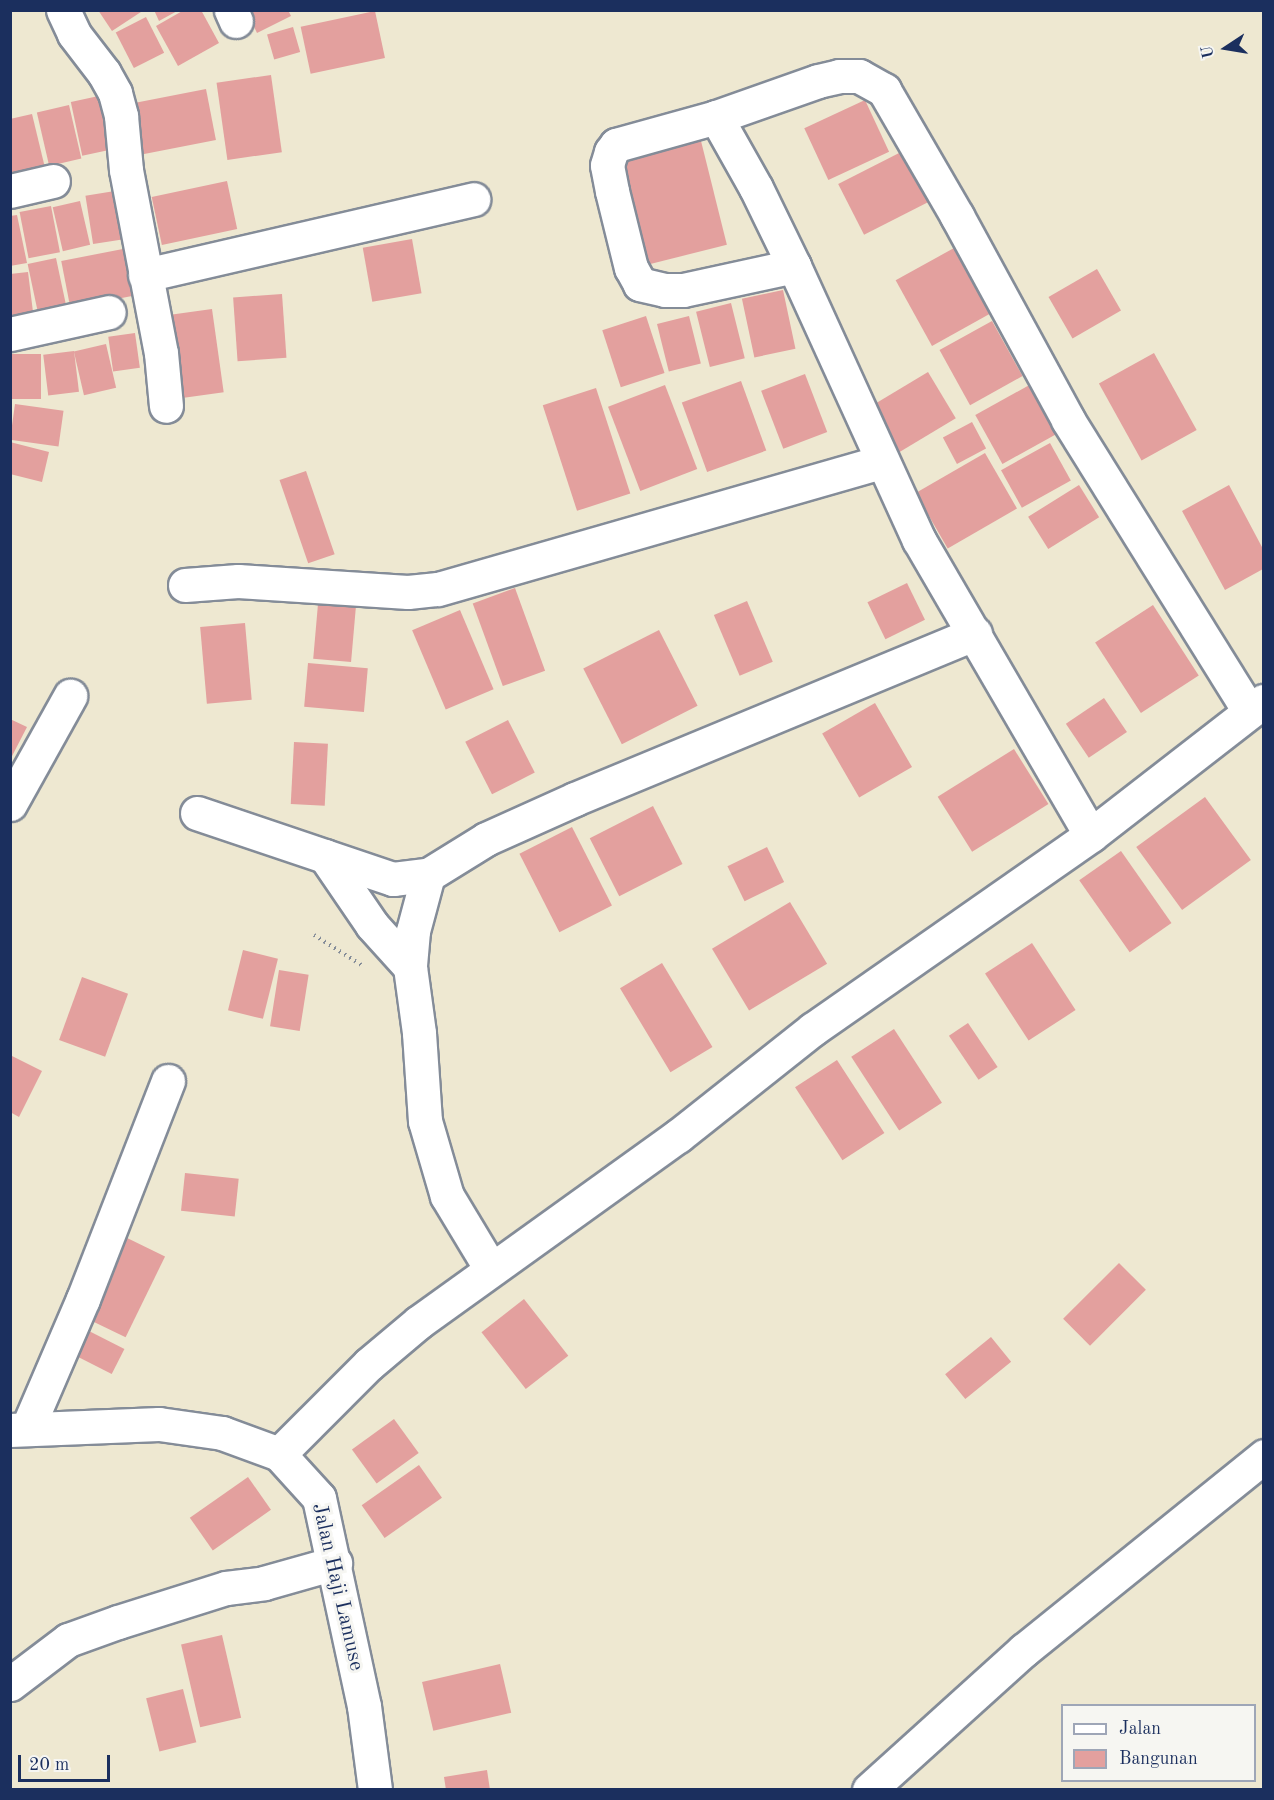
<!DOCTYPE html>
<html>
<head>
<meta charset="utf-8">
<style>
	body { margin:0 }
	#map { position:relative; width:1274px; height:1800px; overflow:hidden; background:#eee8d1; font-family:"Old Standard TT",serif }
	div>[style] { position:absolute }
	.building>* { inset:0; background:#e3a09e; transform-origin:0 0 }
	.path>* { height:4px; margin-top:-2px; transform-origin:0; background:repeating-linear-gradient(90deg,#848c98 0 1.5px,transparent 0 6px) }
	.roads { filter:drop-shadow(2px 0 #848c98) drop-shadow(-2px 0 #848c98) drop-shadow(0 2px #848c98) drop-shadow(0 -2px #848c98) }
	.minor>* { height:33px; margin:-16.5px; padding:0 16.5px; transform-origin:16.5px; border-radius:16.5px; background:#fff }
	.tertiary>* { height:33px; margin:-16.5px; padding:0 16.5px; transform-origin:16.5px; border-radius:16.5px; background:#fff }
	span { translate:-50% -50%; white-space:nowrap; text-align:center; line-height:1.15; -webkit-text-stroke:6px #f6f6f2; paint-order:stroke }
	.street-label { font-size:21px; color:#1b2f5e }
	.frame { position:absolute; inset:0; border:12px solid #1b2f5e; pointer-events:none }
	.legend { position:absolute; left:1061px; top:1704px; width:195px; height:78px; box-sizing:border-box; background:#f6f6f2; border:2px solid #9ea6b7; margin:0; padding:8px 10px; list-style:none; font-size:18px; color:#1b2f5e }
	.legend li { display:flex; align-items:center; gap:12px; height:30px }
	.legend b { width:30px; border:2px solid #9ea6b7 }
	.north { position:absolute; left:1196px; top:18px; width:60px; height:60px; -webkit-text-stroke:4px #f6f6f2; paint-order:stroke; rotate:258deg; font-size:16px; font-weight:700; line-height:24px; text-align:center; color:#1b2f5e }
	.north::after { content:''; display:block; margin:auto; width:21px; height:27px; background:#1b2f5e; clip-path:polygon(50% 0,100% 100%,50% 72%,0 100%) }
	.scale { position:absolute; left:18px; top:1755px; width:92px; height:27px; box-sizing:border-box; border:3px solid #1b2f5e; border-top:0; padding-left:8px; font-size:18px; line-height:21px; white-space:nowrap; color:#1b2f5e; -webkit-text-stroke:4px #f6f6f2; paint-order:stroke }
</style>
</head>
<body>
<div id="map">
	<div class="building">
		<i style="clip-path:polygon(98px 10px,144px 10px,112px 31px)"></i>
		<i style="clip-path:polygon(154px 10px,179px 10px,159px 21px)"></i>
		<i style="clip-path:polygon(184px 10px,201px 10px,219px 43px,178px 66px,156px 26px)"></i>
		<i style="clip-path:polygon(246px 10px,288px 10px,291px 16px,257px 33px)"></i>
		<i style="left:375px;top:11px;width:48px;height:76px;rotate:78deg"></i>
		<i style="left:146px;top:17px;width:40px;height:34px;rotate:63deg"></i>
		<i style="left:293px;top:27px;width:26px;height:27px;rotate:74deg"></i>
		<i style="left:271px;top:75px;width:78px;height:55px;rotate:82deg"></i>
		<i style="left:206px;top:89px;width:52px;height:77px;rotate:79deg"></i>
		<i style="left:108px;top:94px;width:55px;height:38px;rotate:78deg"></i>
		<i style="left:865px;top:100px;width:57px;height:67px;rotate:65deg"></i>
		<i style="left:69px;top:105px;width:55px;height:33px;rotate:77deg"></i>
		<i style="clip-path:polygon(32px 114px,46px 172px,13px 179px,10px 167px,10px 119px)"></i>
		<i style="left:701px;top:141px;width:107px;height:85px;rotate:76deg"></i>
		<i style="left:905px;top:150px;width:57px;height:75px;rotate:63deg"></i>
		<i style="left:227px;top:181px;width:49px;height:77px;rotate:78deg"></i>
		<i style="left:121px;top:190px;width:49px;height:36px;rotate:81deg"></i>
		<i style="left:80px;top:201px;width:45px;height:28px;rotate:77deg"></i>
		<i style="left:51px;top:206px;width:47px;height:32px;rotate:79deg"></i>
		<i style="clip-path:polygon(17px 215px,27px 263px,10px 266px,10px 216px)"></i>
		<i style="left:412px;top:239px;width:55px;height:50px;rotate:80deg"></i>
		<i style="left:963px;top:243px;width:75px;height:77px;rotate:61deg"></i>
		<i style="left:128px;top:248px;width:48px;height:68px;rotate:79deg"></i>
		<i style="left:56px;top:258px;width:52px;height:29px;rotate:78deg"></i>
		<i style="left:1097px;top:269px;width:48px;height:56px;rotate:60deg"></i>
		<i style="clip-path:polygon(28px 272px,33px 312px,10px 316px,10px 274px)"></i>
		<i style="left:783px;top:290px;width:60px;height:42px;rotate:78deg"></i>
		<i style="left:282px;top:294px;width:64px;height:49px;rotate:86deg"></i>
		<i style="left:731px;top:303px;width:57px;height:36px;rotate:76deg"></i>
		<i style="left:212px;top:309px;width:84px;height:40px;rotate:82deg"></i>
		<i style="left:646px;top:316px;width:60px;height:46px;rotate:72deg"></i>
		<i style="left:689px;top:316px;width:49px;height:33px;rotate:76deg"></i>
		<i style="left:992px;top:321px;width:63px;height:60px;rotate:61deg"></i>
		<i style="left:135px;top:333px;width:35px;height:27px;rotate:82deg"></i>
		<i style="left:106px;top:344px;width:45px;height:33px;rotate:77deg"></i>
		<i style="left:74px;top:351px;width:41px;height:31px;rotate:83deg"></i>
		<i style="left:1154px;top:353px;width:88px;height:63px;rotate:61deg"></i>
		<i style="left:10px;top:354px;width:31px;height:45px"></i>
		<i style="left:928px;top:372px;width:54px;height:68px;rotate:59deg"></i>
		<i style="left:805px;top:374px;width:62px;height:47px;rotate:69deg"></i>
		<i style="left:741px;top:381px;width:74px;height:63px;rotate:70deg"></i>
		<i style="left:1033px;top:383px;width:56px;height:66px;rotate:61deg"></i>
		<i style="left:665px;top:385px;width:90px;height:61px;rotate:69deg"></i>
		<i style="left:596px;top:388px;width:111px;height:56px;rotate:72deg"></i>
		<i style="left:15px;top:404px;width:49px;height:36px;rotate:8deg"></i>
		<i style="left:972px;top:422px;width:30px;height:33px;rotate:62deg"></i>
		<i style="clip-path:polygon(10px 442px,49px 452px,42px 482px,10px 474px)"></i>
		<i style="left:1050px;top:443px;width:43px;height:56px;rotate:61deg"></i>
		<i style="left:985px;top:453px;width:64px;height:80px;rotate:60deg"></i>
		<i style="left:306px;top:471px;width:88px;height:28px;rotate:71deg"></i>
		<i style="left:1079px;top:485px;width:38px;height:60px;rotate:58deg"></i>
		<i style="clip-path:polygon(1229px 485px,1263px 549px,1263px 569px,1225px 590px,1182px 511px)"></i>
		<i style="left:907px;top:583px;width:41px;height:44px;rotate:64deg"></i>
		<i style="left:515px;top:588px;width:88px;height:45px;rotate:70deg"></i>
		<i style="left:747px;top:601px;width:66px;height:36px;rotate:67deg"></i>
		<i style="left:318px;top:604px;width:38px;height:55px;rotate:5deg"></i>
		<i style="left:1153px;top:605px;width:84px;height:69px;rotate:57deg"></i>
		<i style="left:460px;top:610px;width:86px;height:52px;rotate:67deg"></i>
		<i style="left:245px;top:623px;width:77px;height:45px;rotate:85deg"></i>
		<i style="left:659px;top:630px;width:85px;height:85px;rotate:63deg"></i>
		<i style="left:308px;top:663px;width:60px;height:44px;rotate:5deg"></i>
		<i style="left:1104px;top:698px;width:41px;height:46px;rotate:56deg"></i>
		<i style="left:875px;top:703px;width:74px;height:61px;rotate:60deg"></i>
		<i style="clip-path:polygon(10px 719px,27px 727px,10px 760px)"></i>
		<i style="left:508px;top:720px;width:59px;height:48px;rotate:63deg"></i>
		<i style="left:294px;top:742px;width:34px;height:62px;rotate:3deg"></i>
		<i style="left:1014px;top:749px;width:65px;height:90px;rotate:58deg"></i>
		<i style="left:1205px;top:797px;width:78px;height:85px;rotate:54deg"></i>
		<i style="left:653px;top:806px;width:65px;height:71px;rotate:63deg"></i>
		<i style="left:572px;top:827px;width:88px;height:59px;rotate:63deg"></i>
		<i style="left:767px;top:847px;width:39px;height:44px;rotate:64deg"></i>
		<i style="left:1121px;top:851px;width:88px;height:51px;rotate:55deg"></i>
		<i style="left:790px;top:902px;width:72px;height:91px;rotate:59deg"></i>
		<i style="left:1032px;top:943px;width:80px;height:56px;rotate:57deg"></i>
		<i style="left:243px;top:950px;width:36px;height:62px;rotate:14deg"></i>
		<i style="left:662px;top:963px;width:98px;height:49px;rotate:59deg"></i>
		<i style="left:279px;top:970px;width:30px;height:57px;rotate:9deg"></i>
		<i style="left:82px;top:977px;width:49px;height:67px;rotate:20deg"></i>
		<i style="left:968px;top:1023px;width:53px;height:23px;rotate:56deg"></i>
		<i style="left:894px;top:1029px;width:88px;height:51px;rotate:57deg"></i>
		<i style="clip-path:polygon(10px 1055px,42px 1071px,19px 1117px,10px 1112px)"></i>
		<i style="left:837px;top:1060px;width:87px;height:50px;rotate:57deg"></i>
		<i style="left:185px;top:1173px;width:54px;height:38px;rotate:6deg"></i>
		<i style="left:121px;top:1235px;width:49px;height:90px;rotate:26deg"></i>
		<i style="left:1119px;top:1263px;width:38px;height:79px;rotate:45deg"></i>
		<i style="left:524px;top:1299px;width:72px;height:54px;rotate:52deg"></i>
		<i style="left:87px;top:1330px;width:42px;height:28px;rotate:27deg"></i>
		<i style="left:991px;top:1337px;width:32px;height:59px;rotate:51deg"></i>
		<i style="left:394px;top:1419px;width:42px;height:52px;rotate:54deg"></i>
		<i style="left:419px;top:1465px;width:40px;height:70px;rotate:55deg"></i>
		<i style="left:248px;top:1477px;width:40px;height:71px;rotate:55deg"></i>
		<i style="left:222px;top:1635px;width:85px;height:42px;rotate:77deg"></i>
		<i style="left:500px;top:1664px;width:50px;height:80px;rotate:77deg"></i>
		<i style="left:183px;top:1689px;width:55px;height:38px;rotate:76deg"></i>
		<i style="clip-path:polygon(487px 1770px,490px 1790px,446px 1790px,444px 1777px)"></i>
	</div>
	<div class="path">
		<i style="left:314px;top:935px;width:58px;rotate:32.3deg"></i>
	</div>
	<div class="roads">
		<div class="minor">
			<i style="left:63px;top:10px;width:26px;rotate:65deg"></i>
			<i style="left:74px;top:34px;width:49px;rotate:52.4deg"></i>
			<i style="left:104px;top:73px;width:23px;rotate:61deg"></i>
			<i style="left:115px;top:93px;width:24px;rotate:75deg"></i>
			<i style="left:121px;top:116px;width:54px;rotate:84.7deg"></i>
			<i style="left:126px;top:170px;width:186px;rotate:79.2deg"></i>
			<i style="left:161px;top:353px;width:53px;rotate:84.6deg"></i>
			<i style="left:231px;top:10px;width:12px;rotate:66deg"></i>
			<i style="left:716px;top:117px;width:81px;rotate:60.6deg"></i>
			<i style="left:756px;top:188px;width:87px;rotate:64deg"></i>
			<i style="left:794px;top:266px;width:301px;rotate:65.5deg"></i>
			<i style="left:919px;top:540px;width:341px;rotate:59.8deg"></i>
			<i style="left:10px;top:191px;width:44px;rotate:-13.1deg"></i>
			<i style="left:794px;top:266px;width:114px;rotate:167.8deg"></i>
			<i style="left:683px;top:290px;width:18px;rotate:180deg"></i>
			<i style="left:665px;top:290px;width:26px;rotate:-167deg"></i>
			<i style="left:640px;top:284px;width:18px;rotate:-119deg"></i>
			<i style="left:631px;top:268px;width:79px;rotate:-103.9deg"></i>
			<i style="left:612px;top:191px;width:26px;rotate:-101deg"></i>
			<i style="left:607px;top:165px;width:14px;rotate:-73deg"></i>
			<i style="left:611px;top:152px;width:9px;rotate:-54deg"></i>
			<i style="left:616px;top:145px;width:104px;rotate:-15.6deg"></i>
			<i style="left:716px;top:117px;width:108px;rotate:-19.4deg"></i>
			<i style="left:818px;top:81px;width:22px;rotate:-13deg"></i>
			<i style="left:839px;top:76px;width:20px"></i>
			<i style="left:859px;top:76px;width:29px;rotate:29deg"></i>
			<i style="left:884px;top:90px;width:146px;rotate:59.9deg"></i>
			<i style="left:957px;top:216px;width:232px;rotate:61.4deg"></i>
			<i style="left:1068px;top:420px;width:343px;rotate:58.1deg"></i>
			<i style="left:145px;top:275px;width:337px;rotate:-13deg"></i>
			<i style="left:10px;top:334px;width:101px;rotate:-12.5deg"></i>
			<i style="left:185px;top:585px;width:53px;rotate:-4.3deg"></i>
			<i style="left:238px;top:581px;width:170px;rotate:3.7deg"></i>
			<i style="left:408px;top:592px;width:30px;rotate:-6deg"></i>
			<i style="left:438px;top:589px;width:462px;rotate:-16deg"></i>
			<i style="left:10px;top:804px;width:124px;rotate:-60.9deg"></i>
			<i style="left:197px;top:813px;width:207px;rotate:18.6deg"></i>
			<i style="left:393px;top:879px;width:35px;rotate:-7deg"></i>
			<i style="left:428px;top:875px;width:68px;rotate:-31.8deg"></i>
			<i style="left:486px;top:839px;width:98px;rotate:-24.2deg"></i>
			<i style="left:575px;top:799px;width:433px;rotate:-22.5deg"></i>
			<i style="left:325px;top:856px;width:83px;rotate:55.7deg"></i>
			<i style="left:372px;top:925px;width:57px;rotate:47.9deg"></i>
			<i style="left:428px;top:875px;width:58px;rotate:105deg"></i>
			<i style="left:413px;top:931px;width:36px;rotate:95deg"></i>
			<i style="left:410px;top:967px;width:67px;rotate:82.2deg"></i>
			<i style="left:419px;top:1033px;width:88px;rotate:86.1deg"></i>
			<i style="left:425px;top:1121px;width:78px;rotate:73.7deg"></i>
			<i style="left:447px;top:1196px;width:85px;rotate:58.9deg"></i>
			<i style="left:27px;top:1429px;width:142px;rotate:-66.7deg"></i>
			<i style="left:83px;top:1299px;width:234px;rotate:-68.7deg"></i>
			<i style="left:279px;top:1454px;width:127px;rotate:-45deg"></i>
			<i style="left:369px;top:1364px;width:65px;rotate:-40deg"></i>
			<i style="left:419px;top:1322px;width:319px;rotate:-35.7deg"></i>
			<i style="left:678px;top:1136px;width:172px;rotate:-38.4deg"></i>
			<i style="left:813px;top:1029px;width:339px;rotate:-34.9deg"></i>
			<i style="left:1091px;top:835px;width:219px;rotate:-37.8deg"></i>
			<i style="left:10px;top:1684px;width:73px;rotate:-37.2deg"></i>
			<i style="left:68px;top:1640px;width:53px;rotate:-19.8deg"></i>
			<i style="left:118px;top:1622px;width:113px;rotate:-17.5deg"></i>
			<i style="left:226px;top:1588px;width:38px;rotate:-7deg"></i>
			<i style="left:264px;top:1583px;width:74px;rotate:-15.7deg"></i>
			<i style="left:869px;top:1790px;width:209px;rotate:-42.1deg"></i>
			<i style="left:1024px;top:1650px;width:309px;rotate:-38.9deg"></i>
		</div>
		<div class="tertiary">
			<i style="left:10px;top:1430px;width:149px;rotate:-2.3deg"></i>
			<i style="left:159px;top:1424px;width:64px;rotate:8.1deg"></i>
			<i style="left:222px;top:1433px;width:61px;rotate:20.2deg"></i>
			<i style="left:279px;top:1454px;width:59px;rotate:47.7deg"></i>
			<i style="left:319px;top:1498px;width:213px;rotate:77.8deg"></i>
			<i style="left:364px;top:1706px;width:85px;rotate:82.5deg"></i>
		</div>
	</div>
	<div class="street-label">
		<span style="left:337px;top:1587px;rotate:77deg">Jalan Haji Lamuse</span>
	</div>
	<div class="frame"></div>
	<ul class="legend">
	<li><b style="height:8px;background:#fff"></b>Jalan</li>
	<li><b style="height:16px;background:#e3a09e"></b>Bangunan</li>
	</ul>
	<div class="north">U</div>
	<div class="scale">20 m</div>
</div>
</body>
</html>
